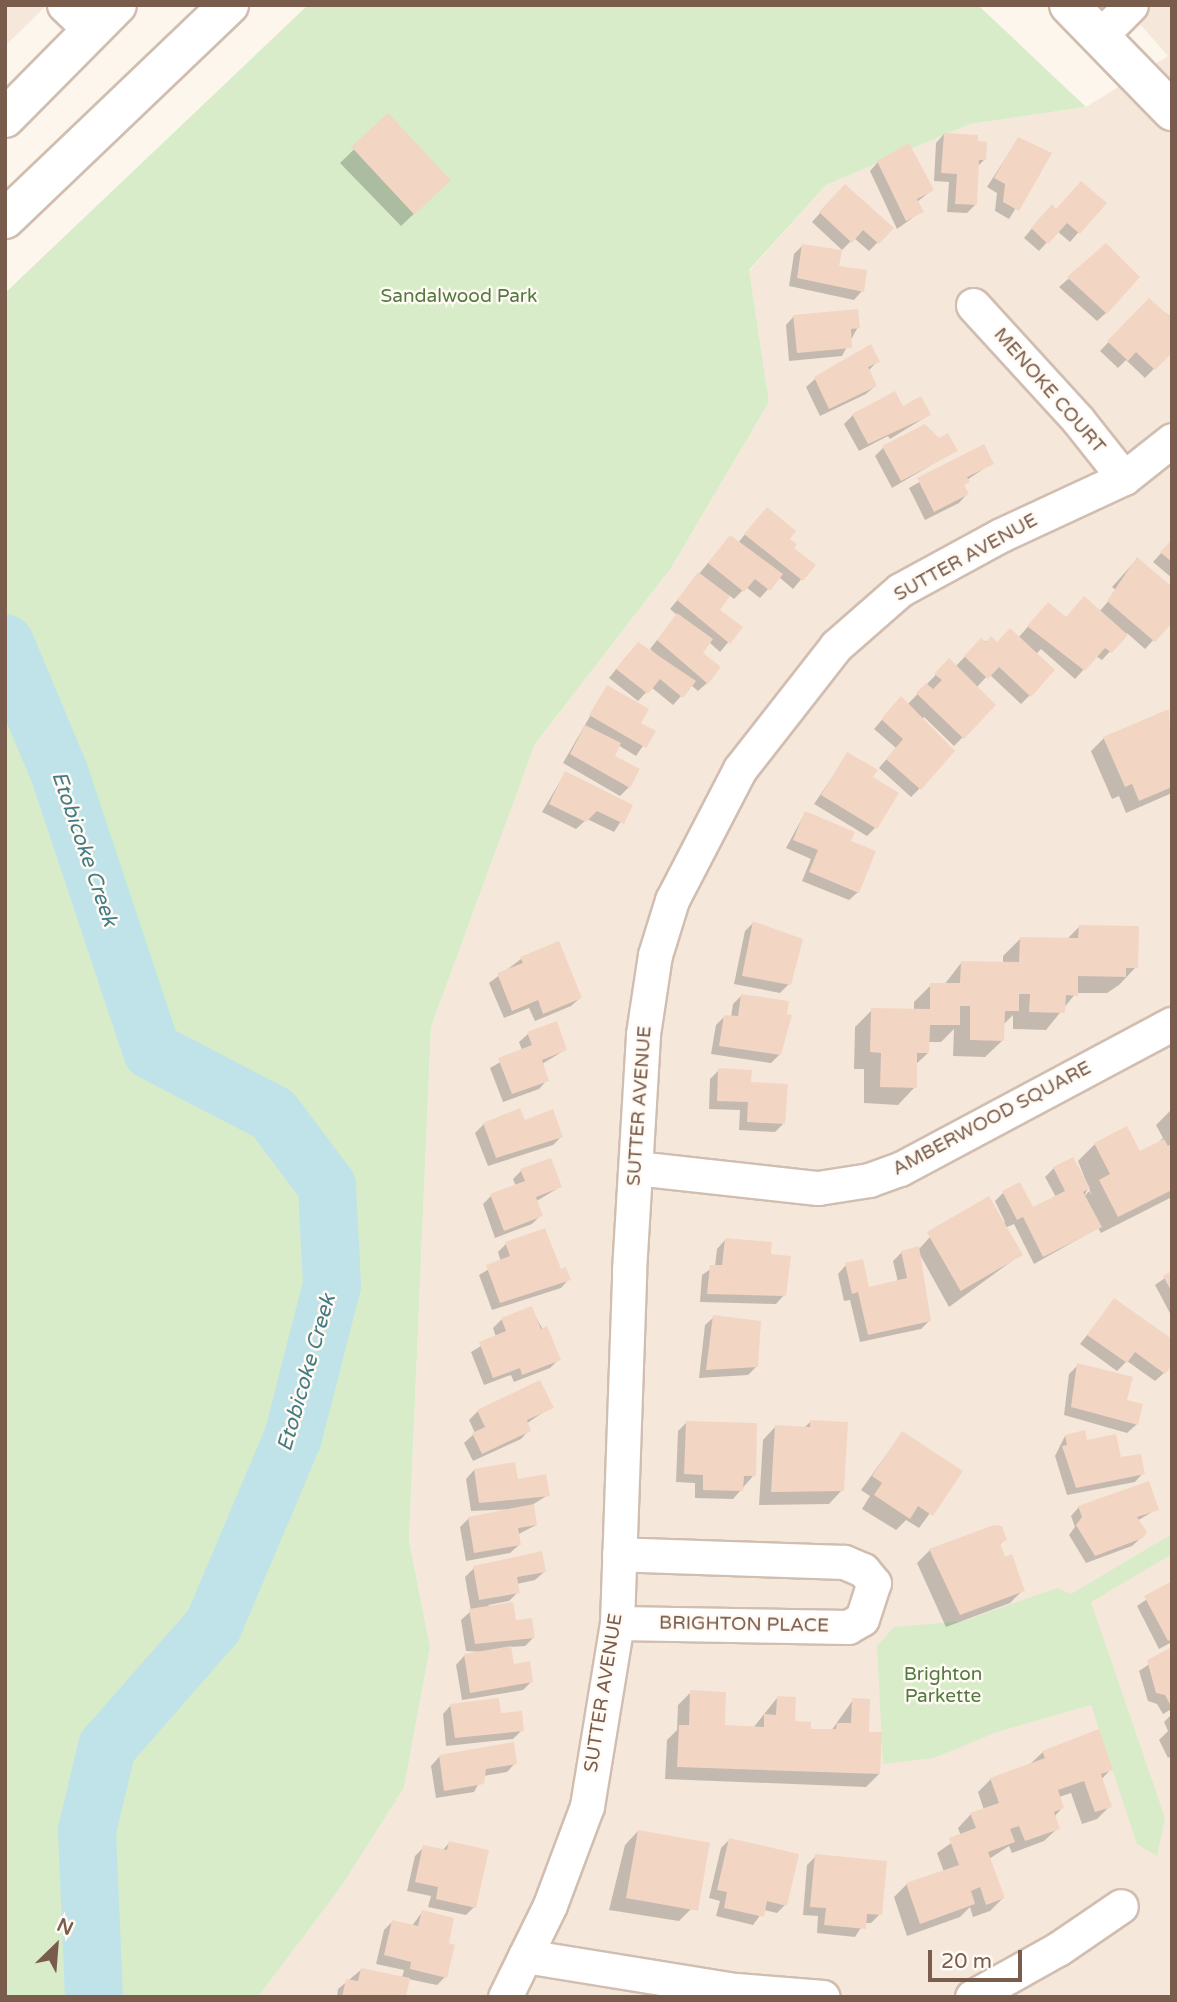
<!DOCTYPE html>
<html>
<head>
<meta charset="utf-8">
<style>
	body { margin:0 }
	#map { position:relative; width:1177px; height:2002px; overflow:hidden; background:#fdf6ec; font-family:"Varela Round",sans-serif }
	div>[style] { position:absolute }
	.residential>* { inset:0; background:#f5e8da }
	.green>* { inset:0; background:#d8ecc9 }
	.shadow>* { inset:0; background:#0003 }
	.river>* { height:58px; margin:-29px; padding:0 29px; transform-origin:29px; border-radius:29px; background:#bfe3e8 }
	.building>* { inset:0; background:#f3d5c3; transform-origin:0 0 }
	.roads { filter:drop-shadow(2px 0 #d1beb0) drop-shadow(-2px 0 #d1beb0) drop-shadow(0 2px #d1beb0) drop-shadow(0 -2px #d1beb0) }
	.minor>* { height:33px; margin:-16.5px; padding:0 16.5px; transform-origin:16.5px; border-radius:16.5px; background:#fff }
	.tertiary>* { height:38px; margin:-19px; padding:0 19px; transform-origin:19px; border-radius:19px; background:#fff }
	.secondary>* { height:38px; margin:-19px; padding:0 19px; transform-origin:19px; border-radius:19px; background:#fff }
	span { translate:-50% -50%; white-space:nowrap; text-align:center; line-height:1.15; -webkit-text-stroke:5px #fffaf3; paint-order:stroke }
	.park-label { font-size:19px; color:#537a41 }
	.street-label { font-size:19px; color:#7a5c4d }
	.water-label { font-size:21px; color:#437c86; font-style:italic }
	.frame { position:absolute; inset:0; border:7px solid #7a5c4d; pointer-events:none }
	.north { position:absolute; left:21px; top:1911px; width:70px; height:70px; -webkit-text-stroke:5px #fffaf3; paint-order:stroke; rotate:25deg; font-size:19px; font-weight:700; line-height:28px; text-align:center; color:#7a5c4d }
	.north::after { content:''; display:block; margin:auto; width:24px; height:32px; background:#7a5c4d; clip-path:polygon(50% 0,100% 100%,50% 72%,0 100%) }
	.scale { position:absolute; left:928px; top:1950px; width:94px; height:32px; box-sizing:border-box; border:4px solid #7a5c4d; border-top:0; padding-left:9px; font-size:21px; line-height:24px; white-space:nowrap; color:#7a5c4d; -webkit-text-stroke:5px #fffaf3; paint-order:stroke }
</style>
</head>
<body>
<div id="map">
	<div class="residential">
		<i style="clip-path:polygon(5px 5px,47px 5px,5px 46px)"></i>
		<i style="clip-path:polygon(1123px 5px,1172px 5px,1172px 1997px,258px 1997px,341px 1887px,404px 1788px,430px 1647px,409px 1540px,431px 1027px,535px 744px,671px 568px,769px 402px,749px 271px,826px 185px,970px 124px,1086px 107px,1168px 56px)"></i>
	</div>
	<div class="green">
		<i style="clip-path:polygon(308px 5px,978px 5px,1086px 107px,970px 124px,826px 185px,749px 270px,769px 402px,671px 568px,535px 744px,431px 1027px,409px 1540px,430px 1647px,404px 1788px,341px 1887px,258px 1997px,5px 1997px,5px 293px)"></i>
		<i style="clip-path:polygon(1172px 1534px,1172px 1554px,1091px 1602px,1165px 1818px,1157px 1856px,1137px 1844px,1091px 1705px,997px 1732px,934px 1758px,883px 1764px,877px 1646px,894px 1627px,964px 1621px,1057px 1588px,1071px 1594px)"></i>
	</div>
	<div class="shadow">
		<i style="clip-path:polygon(388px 116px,436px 193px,401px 226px,340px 163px)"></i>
		<i style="clip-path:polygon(944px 134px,976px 142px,984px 160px,977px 167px,975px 205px,967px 213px,947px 212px,949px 182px,934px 181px,936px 143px)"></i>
		<i style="clip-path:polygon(1018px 139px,1050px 154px,1009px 219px,995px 211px,997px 193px,987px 187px)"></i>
		<i style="clip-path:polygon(878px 162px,932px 190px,917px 202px,922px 211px,897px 229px,870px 171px)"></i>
		<i style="clip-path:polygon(837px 194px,891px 229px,869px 251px,854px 238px,842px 250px,812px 222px)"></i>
		<i style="clip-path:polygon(1104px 203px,1070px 242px,1057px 231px,1039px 251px,1024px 238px,1043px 215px)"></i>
		<i style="clip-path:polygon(802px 246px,837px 268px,862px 291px,854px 300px,789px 286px,794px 254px)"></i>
		<i style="clip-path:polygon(1106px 246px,1106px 313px,1097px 321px,1059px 287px)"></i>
		<i style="clip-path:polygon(1149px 300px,1172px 318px,1172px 350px,1145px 378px,1126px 360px,1118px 368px,1100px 351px)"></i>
		<i style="clip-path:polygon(794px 316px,858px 327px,842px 356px,789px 361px,786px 325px)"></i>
		<i style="clip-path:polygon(877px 362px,869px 370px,875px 386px,866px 394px,820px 416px,806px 387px,815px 379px)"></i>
		<i style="clip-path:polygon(853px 415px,929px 415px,890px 439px,888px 436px,859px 451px,844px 424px)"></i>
		<i style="clip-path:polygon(983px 446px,992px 463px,967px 480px,963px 487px,967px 494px,959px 503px,925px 520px,909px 488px)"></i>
		<i style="clip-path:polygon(883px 448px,955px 451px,892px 488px,875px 456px)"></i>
		<i style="clip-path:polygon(758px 518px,813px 565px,793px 589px,779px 577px,760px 598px,746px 587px,734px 599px,729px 595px,718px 610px,741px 627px,720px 652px,709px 642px,701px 654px,707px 683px,698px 691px,691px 685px,673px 705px,651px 687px,638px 701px,609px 678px,629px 653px,665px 662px,650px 649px,677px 615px,670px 609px,722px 546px,738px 543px)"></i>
		<i style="clip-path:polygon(1172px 541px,1172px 578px,1153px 562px)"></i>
		<i style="clip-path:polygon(1137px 559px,1172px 620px,1145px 649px,1127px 633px,1102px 660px,1096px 656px,1075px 679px,1041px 649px,1036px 654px,1030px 695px,1021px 704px,989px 674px,976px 688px,994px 705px,954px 746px,924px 717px,920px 722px,920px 788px,911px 797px,879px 768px,896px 748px,874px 729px,893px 707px,908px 704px,949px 661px,955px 667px,981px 640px,997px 644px,1018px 638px,1040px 613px,1065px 619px,1099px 612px,1117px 591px,1112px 587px)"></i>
		<i style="clip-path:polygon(607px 687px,639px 723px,653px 731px,636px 756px,618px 745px,613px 757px,629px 787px,620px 796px,563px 763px)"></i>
		<i style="clip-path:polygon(1168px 711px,1172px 793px,1126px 813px,1119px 796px,1112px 799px,1091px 751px,1104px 738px)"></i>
		<i style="clip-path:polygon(848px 754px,871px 778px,876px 827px,867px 836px,814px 804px)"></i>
		<i style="clip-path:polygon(565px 773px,631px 806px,614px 832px,587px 819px,576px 829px,542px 812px)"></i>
		<i style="clip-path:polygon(805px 813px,849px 842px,858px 892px,849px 900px,802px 881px,811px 859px,786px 848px)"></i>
		<i style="clip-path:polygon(753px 923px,789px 984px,780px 993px,734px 984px,745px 931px)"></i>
		<i style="clip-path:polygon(1079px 927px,1136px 967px,1119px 985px,1107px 993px,1076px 993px,1046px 1030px,1013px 1029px,1013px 1015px,1003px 1025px,1003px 1040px,985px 1057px,953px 1056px,954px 1029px,941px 1042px,928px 1042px,928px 1053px,915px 1065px,915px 1087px,898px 1105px,864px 1103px,864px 1069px,854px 1069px,855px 1027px,872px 1010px,914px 1011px,914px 1002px,931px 985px,944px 985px,961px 963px,1003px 964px,1003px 956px,1020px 939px,1066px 940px)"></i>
		<i style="clip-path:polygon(521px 959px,580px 998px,571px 1006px,535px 1021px,529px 1008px,504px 1018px,489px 983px)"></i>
		<i style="clip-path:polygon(742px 995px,780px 1054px,771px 1063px,711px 1054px,716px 1025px,724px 1017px,731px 1017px,733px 1004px)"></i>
		<i style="clip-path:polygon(528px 1034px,565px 1050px,542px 1064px,547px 1080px,539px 1089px,503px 1102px,490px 1068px,522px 1050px,519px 1042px)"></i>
		<i style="clip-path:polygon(719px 1070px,750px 1084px,784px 1123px,775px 1132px,739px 1130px,740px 1110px,709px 1109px,710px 1079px)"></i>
		<i style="clip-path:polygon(1172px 1109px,1172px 1197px,1101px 1233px,1098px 1228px,1034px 1264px,1014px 1224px,1005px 1228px,1020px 1255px,949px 1307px,919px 1253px,930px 1320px,921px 1329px,860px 1342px,850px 1300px,844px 1301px,838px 1274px,846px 1265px,868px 1289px,898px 1282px,893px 1261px,902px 1252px,920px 1248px,930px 1237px,1005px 1222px,995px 1201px,1003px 1193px,1032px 1209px,1056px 1197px,1045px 1177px,1054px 1168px,1088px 1188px,1084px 1197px,1089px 1191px,1092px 1196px,1078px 1161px,1095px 1144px,1139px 1154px,1155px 1146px,1163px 1138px,1156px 1125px)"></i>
		<i style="clip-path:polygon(524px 1122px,561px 1137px,553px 1145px,488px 1166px,475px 1133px,484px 1124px)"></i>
		<i style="clip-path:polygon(521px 1171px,560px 1187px,535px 1202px,540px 1216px,532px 1224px,495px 1238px,483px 1204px,491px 1196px,516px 1187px,513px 1179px)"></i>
		<i style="clip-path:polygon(725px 1240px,769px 1256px,784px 1295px,776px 1304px,700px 1302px,702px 1275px,715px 1266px,717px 1249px)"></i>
		<i style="clip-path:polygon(506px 1244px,560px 1271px,569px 1279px,561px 1288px,492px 1310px,479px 1275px,501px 1262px,498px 1252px)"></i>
		<i style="clip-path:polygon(1172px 1273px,1172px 1317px,1155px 1285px)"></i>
		<i style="clip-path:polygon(1115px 1300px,1164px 1373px,1155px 1381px,1127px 1361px,1117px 1371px,1080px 1344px)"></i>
		<i style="clip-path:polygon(531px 1308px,559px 1359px,550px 1368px,514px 1382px,511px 1375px,484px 1385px,471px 1352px,496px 1337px,493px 1328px,501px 1320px)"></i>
		<i style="clip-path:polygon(714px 1317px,757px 1366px,748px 1375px,699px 1378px,705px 1325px)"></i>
		<i style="clip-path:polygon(1078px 1365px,1125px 1401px,1141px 1406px,1136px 1425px,1127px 1433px,1064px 1415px,1069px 1374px)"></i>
		<i style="clip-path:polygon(551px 1407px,526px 1424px,529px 1430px,521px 1439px,473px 1461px,464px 1443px,475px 1433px,469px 1420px,478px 1411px)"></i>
		<i style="clip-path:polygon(687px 1422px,754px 1475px,733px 1499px,695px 1498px,695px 1483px,676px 1482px,678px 1431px)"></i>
		<i style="clip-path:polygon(810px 1422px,842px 1490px,829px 1504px,759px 1505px,763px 1440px,776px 1426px,804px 1428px)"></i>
		<i style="clip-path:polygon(902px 1433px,961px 1471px,919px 1528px,906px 1520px,896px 1530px,862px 1509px,870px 1496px,861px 1490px)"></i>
		<i style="clip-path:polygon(1065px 1436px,1086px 1442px,1143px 1473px,1135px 1482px,1067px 1495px,1055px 1456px)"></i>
		<i style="clip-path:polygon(474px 1470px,548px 1495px,532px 1505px,536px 1525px,517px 1535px,519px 1545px,510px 1553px,466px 1561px,460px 1527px,469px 1518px,518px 1509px,471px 1511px,466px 1479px)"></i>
		<i style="clip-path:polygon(1079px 1507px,1157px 1509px,1137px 1521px,1142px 1537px,1132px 1546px,1086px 1563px,1069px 1535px,1075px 1527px,1071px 1516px)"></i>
		<i style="clip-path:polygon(1005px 1539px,999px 1545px,1004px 1559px,1023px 1590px,1010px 1603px,946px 1627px,917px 1563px,930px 1550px)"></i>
		<i style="clip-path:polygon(474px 1568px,544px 1572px,535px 1580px,517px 1584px,518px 1592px,509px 1601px,488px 1605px,534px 1637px,525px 1646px,509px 1647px,512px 1666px,531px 1682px,523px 1690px,462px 1700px,456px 1665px,464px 1656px,485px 1652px,466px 1651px,461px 1620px,471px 1611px,465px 1577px)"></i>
		<i style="clip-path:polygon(1172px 1582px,1172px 1642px,1159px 1649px,1137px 1606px)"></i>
		<i style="clip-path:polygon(1172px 1649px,1172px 1709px,1163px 1714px,1157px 1704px,1148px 1701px,1139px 1671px)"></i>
		<i style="clip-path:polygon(691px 1692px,723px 1727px,753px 1728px,777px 1698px,794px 1723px,809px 1730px,831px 1731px,853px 1700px,879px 1774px,866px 1787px,665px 1779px,667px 1740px,677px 1730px,678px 1705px)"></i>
		<i style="clip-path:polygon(451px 1705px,499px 1714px,522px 1730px,513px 1739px,446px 1746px,443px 1714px)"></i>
		<i style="clip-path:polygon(1172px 1714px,1172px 1756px,1168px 1758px,1159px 1740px,1168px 1731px,1164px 1722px)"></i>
		<i style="clip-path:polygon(1043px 1752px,1111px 1769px,1101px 1780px,1110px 1806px,1097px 1819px,1082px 1824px,1071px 1793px,1059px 1797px,1062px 1808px,1054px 1817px,1058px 1828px,1044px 1841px,1012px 1853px,1009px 1846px,989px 1859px,1003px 1898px,990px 1911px,973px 1917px,970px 1907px,960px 1917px,907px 1936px,894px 1897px,907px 1884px,944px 1872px,937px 1853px,961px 1836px,958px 1828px,971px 1814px,984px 1810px,978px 1792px,991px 1779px,1029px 1765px)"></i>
		<i style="clip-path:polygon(439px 1757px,515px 1763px,507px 1772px,483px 1776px,474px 1792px,436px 1798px,431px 1766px)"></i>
		<i style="clip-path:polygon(638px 1831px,692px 1908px,679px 1921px,609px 1910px,625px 1845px)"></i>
		<i style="clip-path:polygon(729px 1840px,785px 1905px,777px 1913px,764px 1910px,753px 1925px,716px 1916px,720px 1901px,709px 1898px,721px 1848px)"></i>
		<i style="clip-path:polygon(449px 1843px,474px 1907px,466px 1915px,428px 1907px,431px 1896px,407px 1891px,415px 1856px,424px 1847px,442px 1851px)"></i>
		<i style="clip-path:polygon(816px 1856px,880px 1914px,871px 1923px,864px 1923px,855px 1937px,817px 1933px,818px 1916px,803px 1915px,807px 1865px)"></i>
		<i style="clip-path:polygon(422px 1912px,446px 1944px,445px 1977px,437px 1985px,408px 1979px,404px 1997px,337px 1997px,338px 1989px,362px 1969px,402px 1978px,404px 1970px,376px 1964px,384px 1930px,392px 1922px,412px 1926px)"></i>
	</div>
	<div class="river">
		<i style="left:5px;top:643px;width:140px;rotate:67.3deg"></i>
		<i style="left:59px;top:772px;width:294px;rotate:71.6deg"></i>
		<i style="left:152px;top:1051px;width:136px;rotate:27.5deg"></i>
		<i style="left:273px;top:1114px;width:90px;rotate:53.1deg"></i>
		<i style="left:327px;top:1186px;width:99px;rotate:87.1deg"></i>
		<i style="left:332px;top:1285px;width:157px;rotate:104.4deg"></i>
		<i style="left:293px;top:1437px;width:205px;rotate:112.9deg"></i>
		<i style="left:213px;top:1626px;width:161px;rotate:131.2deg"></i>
		<i style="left:107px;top:1747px;width:85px;rotate:103.5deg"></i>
		<i style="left:87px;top:1830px;width:167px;rotate:87.6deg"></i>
	</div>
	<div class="building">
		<i style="left:388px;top:113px;width:92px;height:50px;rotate:47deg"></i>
		<i style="clip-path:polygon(944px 133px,978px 135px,978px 141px,987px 142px,986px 160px,979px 160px,977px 205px,955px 204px,957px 174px,941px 173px)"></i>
		<i style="clip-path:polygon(1018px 137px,1052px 153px,1019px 211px,1003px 202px,1005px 184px,994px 178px)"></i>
		<i style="clip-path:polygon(909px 143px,934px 190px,917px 199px,924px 212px,906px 221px,877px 161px)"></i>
		<i style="clip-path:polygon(1081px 181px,1107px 203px,1080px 234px,1067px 223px,1048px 244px,1031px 228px,1052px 204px,1056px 209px)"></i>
		<i style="clip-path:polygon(845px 184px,894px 228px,879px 244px,863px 230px,852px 243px,819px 212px)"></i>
		<i style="clip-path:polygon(1106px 243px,1140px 277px,1107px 314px,1067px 277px)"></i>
		<i style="clip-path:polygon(802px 244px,842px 250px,839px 266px,867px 270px,864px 292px,797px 278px)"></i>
		<i style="clip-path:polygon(1149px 298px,1169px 316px,1172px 313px,1172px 353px,1155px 370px,1136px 352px,1128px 361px,1107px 341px)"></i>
		<i style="clip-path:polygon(858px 309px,860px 328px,851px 329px,852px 348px,797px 353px,793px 315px)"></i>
		<i style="clip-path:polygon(871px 344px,880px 362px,868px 367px,877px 386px,829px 409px,814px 377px)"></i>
		<i style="clip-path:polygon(895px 391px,903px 406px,921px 396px,931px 415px,868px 444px,852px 414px)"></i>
		<i style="clip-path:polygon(925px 424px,939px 438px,948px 433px,958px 451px,901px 481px,882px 446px)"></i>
		<i style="clip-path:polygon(984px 444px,994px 464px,967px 477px,970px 482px,964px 485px,969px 494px,934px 512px,917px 478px)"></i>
		<i style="clip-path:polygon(767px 507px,796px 531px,790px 539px,797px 544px,794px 548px,816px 565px,803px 581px,744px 534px)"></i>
		<i style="clip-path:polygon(730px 535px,783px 574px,770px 591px,755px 579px,744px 592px,708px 563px)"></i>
		<i style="clip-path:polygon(1172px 540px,1172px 562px,1160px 552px)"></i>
		<i style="clip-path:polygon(1137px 557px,1172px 587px,1172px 623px,1155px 642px,1107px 601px)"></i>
		<i style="clip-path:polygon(698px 572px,730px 596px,720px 610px,743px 627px,730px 644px,677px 600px)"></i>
		<i style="clip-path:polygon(1084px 596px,1128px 635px,1112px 653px,1105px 648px,1085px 671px,1027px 626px,1048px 602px,1066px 617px)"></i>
		<i style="clip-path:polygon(677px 613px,713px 639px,703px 653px,721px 667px,708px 684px,657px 640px)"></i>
		<i style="clip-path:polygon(1010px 628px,1055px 670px,1031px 697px,999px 667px,988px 679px,964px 656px,981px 638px,986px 642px,991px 636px,997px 642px)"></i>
		<i style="clip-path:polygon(638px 642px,696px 681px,683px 698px,660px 679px,648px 694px,616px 669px)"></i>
		<i style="clip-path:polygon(949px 658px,996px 705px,964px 739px,916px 693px,926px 683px,933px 689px,942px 680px,934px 674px)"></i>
		<i style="clip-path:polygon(607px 685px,649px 709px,641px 723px,656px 731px,646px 748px,589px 715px)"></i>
		<i style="clip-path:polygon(901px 696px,955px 751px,921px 790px,886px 759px,903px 739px,881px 719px)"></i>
		<i style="clip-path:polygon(1169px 709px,1172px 787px,1139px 801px,1132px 784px,1125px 787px,1103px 737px)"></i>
		<i style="clip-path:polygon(585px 725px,621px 743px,615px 756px,640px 769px,630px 788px,570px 754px)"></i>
		<i style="clip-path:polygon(847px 752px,878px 770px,873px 777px,899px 793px,877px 829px,821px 795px)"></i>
		<i style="clip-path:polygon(565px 771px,633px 805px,624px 824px,597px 811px,586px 822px,549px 804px)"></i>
		<i style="clip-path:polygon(805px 811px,855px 832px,851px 841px,876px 851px,859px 893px,809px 872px,818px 850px,793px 840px)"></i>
		<i style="clip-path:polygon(753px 921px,803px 939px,791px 985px,742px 976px)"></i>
		<i style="clip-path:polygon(1079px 925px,1139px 926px,1138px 968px,1126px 968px,1126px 977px,1078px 976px,1078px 996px,1066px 995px,1065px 1013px,1029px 1012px,1030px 994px,1019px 994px,1019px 1011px,1005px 1011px,1004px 1041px,970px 1040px,970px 1006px,960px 1006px,960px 1025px,930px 1025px,929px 1053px,917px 1053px,917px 1088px,880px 1087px,881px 1053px,870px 1052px,871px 1008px,930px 1009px,930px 983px,960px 983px,961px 961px,1019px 962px,1020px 937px,1078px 938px)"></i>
		<i style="clip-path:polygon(559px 941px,582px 998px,543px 1014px,538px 1000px,512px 1011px,497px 973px,523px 963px,520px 957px)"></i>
		<i style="clip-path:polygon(741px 994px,789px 1001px,787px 1014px,792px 1015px,781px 1055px,719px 1046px,724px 1015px,738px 1016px)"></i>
		<i style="clip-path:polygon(557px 1021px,567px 1050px,542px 1060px,549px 1081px,512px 1094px,498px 1058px,532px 1045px,527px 1032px)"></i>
		<i style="clip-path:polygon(718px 1068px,752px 1070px,751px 1082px,788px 1084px,785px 1124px,747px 1122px,748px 1102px,717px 1101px)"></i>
		<i style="clip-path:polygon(520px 1108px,525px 1120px,553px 1109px,563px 1137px,496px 1158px,483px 1123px)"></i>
		<i style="clip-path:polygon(1127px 1126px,1140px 1151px,1164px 1139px,1168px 1146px,1172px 1143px,1172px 1190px,1118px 1217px,1099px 1180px,1110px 1174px,1094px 1143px)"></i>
		<i style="clip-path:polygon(1073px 1157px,1090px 1188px,1083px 1192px,1102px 1227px,1043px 1257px,1023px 1217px,1017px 1220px,1002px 1191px,1020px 1182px,1033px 1207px,1065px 1191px,1053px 1167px)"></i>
		<i style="clip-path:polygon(551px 1158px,562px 1187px,536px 1197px,543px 1216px,504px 1231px,490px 1194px,525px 1181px,520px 1169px)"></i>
		<i style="left:989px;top:1196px;width:68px;height:72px;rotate:60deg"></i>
		<i style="clip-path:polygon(545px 1228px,561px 1269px,566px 1267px,571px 1280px,500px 1303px,486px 1265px,510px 1256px,505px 1242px)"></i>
		<i style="clip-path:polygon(725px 1238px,772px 1242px,771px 1254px,791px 1256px,786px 1296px,707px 1294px,710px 1265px,722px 1265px)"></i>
		<i style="clip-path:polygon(919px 1246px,931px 1321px,868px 1335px,858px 1292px,852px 1294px,845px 1263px,863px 1259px,869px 1287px,907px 1278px,901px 1251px)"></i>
		<i style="clip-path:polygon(1172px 1271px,1172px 1292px,1163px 1276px)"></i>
		<i style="clip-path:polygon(1114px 1298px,1172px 1339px,1172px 1365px,1165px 1374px,1135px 1352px,1127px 1363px,1087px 1335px)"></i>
		<i style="clip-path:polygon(532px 1306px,541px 1329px,547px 1326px,561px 1360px,522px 1375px,520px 1368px,493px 1378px,479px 1342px,506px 1331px,501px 1318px)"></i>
		<i style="clip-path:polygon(713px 1315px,761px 1321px,758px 1367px,706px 1370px)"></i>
		<i style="clip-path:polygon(1077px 1363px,1133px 1377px,1127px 1400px,1143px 1404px,1138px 1425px,1071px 1407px)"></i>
		<i style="clip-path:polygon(540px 1380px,554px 1408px,527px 1420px,531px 1431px,482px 1454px,472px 1433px,485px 1427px,477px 1410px)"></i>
		<i style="clip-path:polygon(810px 1420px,848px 1422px,844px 1491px,771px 1492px,775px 1425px,810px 1427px)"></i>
		<i style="clip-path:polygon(686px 1421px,757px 1423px,756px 1476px,744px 1476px,743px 1491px,703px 1490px,703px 1475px,684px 1474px)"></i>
		<i style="clip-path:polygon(1085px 1430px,1087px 1440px,1116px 1434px,1121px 1457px,1141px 1454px,1145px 1474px,1076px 1488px,1062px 1446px,1067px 1445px,1065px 1435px)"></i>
		<i style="clip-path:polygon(902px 1431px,963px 1471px,933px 1516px,918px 1506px,910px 1519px,874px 1495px,882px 1483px,872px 1476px)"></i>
		<i style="clip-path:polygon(515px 1462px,518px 1479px,546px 1474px,550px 1496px,479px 1503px,474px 1469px)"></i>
		<i style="clip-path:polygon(1149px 1481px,1159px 1510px,1137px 1517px,1147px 1532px,1143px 1538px,1095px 1556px,1076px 1525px,1082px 1517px,1078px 1506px)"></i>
		<i style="clip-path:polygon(534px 1504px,537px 1525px,518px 1528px,521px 1545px,474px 1553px,468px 1517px)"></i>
		<i style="clip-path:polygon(994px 1525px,1002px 1526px,1007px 1540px,1000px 1543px,1005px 1557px,1012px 1554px,1025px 1591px,960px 1615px,929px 1549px)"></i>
		<i style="clip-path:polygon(542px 1551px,546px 1572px,517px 1577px,520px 1593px,479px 1600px,473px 1566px)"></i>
		<i style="clip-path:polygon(1172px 1581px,1172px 1639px,1168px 1641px,1144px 1596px)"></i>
		<i style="clip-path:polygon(513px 1602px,516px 1620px,532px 1618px,535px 1638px,475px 1644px,469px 1609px)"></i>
		<i style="clip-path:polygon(511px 1646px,514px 1664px,530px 1661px,533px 1682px,470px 1693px,464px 1654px)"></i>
		<i style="clip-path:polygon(1172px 1647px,1172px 1708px,1165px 1695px,1156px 1693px,1147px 1660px)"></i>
		<i style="clip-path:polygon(690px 1690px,726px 1692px,725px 1725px,764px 1727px,764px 1714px,776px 1715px,777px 1696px,796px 1697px,795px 1721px,811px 1722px,811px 1729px,836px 1729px,837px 1723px,851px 1723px,852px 1698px,870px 1699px,869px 1732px,882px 1732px,880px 1774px,677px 1767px,679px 1725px,689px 1725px)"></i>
		<i style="clip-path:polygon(499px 1698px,501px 1713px,522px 1711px,524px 1731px,455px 1738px,450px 1704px)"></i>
		<i style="clip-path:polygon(1099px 1729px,1113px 1770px,1101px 1774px,1112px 1807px,1095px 1812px,1084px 1781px,1058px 1790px,1064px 1808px,1054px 1812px,1060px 1829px,1025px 1841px,1019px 1826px,1010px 1829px,1015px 1842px,988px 1852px,1005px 1898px,986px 1905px,980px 1887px,971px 1891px,975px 1904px,920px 1924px,906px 1883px,959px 1865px,949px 1838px,976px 1828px,970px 1813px,999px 1803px,990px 1778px,1045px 1758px,1042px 1751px)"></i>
		<i style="clip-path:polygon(514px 1742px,517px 1764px,486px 1769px,484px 1784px,444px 1791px,439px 1755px)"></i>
		<i style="left:638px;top:1830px;width:73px;height:69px;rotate:10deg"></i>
		<i style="clip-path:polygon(729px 1838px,799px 1854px,787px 1906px,767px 1901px,764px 1917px,724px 1908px,727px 1892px,717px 1890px)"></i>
		<i style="clip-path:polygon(449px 1841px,489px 1850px,476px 1908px,436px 1899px,438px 1887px,415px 1882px,423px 1845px,447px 1850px)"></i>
		<i style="clip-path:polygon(815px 1854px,887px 1861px,882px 1915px,867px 1914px,866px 1929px,824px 1925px,826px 1908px,810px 1907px)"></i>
		<i style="clip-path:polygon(422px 1910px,454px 1918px,449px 1943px,455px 1945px,447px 1978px,410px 1969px,411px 1962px,384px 1955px,392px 1920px,418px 1926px)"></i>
		<i style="clip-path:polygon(361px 1968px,410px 1978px,406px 1997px,342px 1997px,346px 1979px,358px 1981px)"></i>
	</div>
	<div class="roads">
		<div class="minor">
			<i style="left:64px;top:5px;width:37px;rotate:44deg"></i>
			<i style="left:1099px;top:37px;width:45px;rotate:-45deg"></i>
			<i style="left:973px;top:305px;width:156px;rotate:47.6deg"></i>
			<i style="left:1078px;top:420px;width:74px;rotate:51.6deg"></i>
			<i style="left:636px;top:1168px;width:183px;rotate:6.3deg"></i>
			<i style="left:818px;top:1188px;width:52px;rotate:-8.9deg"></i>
			<i style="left:869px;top:1180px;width:33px;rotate:-20deg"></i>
			<i style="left:900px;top:1169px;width:308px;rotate:-28.1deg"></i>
			<i style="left:617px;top:1623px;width:231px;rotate:1deg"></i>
			<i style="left:848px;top:1627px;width:16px;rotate:-30deg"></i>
			<i style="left:862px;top:1619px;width:38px;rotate:-72deg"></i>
			<i style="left:874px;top:1583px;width:17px;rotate:-130deg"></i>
			<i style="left:863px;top:1570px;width:21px;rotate:-157deg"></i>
			<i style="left:844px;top:1562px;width:225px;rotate:-178deg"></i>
			<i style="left:525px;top:1956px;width:214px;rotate:9.2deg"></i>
			<i style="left:736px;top:1990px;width:87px;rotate:4.6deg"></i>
			<i style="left:505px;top:1997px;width:102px;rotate:-63.9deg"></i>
			<i style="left:550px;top:1905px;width:106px;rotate:-69.5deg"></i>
			<i style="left:587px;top:1806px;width:185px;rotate:-80.7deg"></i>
			<i style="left:617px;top:1623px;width:352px;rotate:-88deg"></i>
			<i style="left:629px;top:1271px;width:237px;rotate:-86.6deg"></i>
			<i style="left:643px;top:1034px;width:80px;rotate:-81.4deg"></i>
			<i style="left:655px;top:955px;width:58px;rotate:-72.8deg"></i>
			<i style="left:672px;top:900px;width:148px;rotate:-62.6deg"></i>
			<i style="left:740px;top:769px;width:156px;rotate:-52deg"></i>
			<i style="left:836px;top:646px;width:85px;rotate:-41.2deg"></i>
			<i style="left:900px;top:590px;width:115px;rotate:-28.6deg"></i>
			<i style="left:1001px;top:535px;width:136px;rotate:-24.9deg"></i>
			<i style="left:1124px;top:478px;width:61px;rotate:-38.4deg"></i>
			<i style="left:972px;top:1997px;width:98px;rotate:-29.2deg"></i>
			<i style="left:1058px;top:1949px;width:76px;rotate:-34.3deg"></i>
		</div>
		<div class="tertiary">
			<i style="left:1069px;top:5px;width:148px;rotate:45.8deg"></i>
		</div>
		<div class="secondary">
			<i style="left:5px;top:118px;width:159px;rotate:-45.3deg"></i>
			<i style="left:5px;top:219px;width:310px;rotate:-43.7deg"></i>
		</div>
	</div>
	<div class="park-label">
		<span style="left:459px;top:297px">Sandalwood Park</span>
		<span style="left:943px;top:1686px">Brighton<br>Parkette</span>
	</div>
	<div class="street-label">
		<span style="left:1049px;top:391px;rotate:49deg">MENOKE COURT</span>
		<span style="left:966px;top:558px;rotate:-29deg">SUTTER AVENUE</span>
		<span style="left:640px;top:1106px;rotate:-86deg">SUTTER AVENUE</span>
		<span style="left:992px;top:1119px;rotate:-28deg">AMBERWOOD SQUARE</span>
		<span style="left:744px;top:1625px;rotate:1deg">BRIGHTON PLACE</span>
		<span style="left:604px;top:1693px;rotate:-81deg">SUTTER AVENUE</span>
	</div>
	<div class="water-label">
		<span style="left:84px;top:849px;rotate:71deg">Etobicoke Creek</span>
		<span style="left:307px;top:1373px;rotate:-74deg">Etobicoke Creek</span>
	</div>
	<div class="frame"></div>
	<div class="north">N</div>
	<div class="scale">20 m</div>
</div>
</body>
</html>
